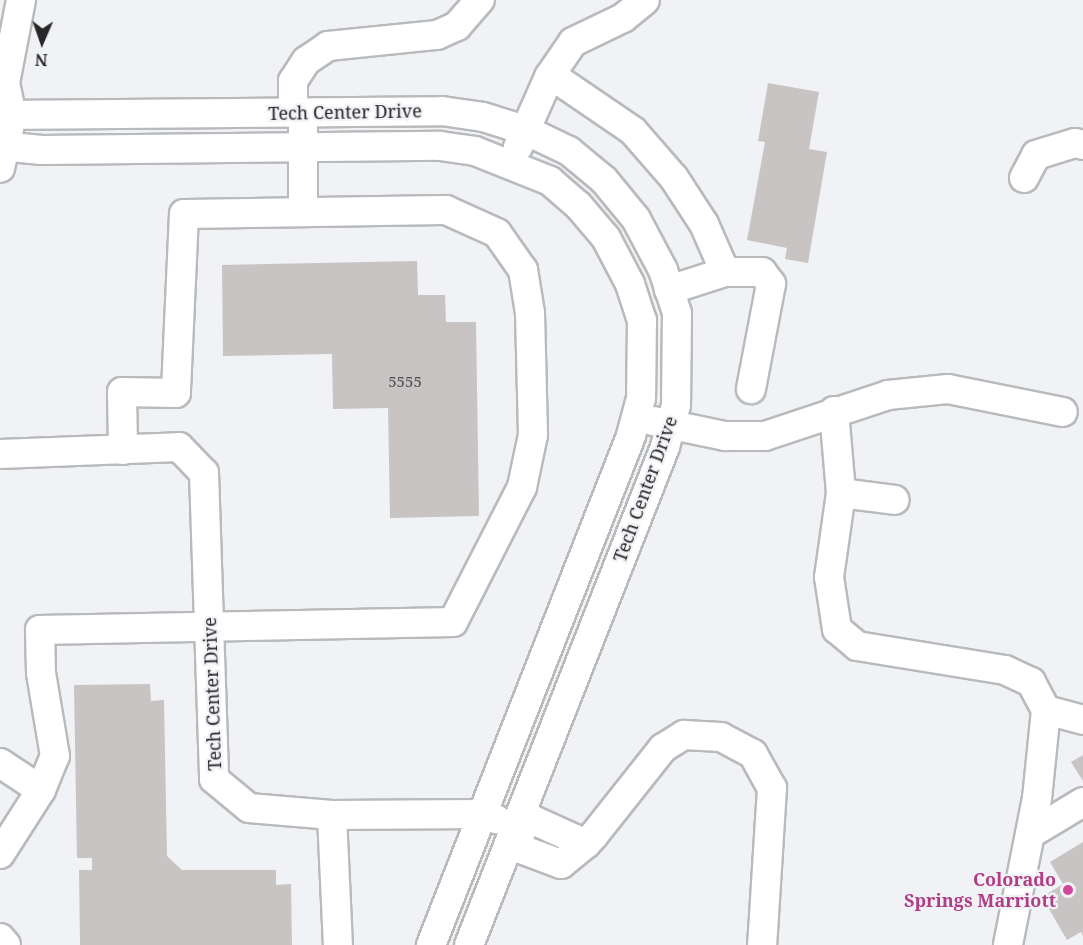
<!DOCTYPE html>
<html>
<head>
<meta charset="utf-8">
<style>
	body { margin:0 }
	#map { position:relative; width:1083px; height:945px; overflow:hidden; background:#f0f2f5; font-family:"Noto Serif",serif }
	div>[style] { position:absolute }
	.building>* { inset:0; background:#c8c4c4 }
	.roads { filter:drop-shadow(2px 0 #b8babc) drop-shadow(-2px 0 #b8babc) drop-shadow(0 2px #b8babc) drop-shadow(0 -2px #b8babc) }
	.minor>* { height:28px; margin:-14px; padding:0 14px; transform-origin:14px; border-radius:14px; background:#fff }
	.dots>* { width:16px; height:16px; translate:-50% -50%; box-sizing:border-box; border:3px solid #f0f2f5; border-radius:50% }
	span { translate:-50% -50%; white-space:nowrap; text-align:center; line-height:1.15; -webkit-text-stroke:4.5px #f0f2f5; paint-order:stroke }
	.number-label { font-size:15px; color:#4f4e4f }
	.number-label span { -webkit-text-stroke-width:0 }
	.street-label { font-size:18px; color:#272728 }
	.hotel-label { font-size:18px; color:#b23c85; font-weight:700 }
	.right { translate:-100% -50%; text-align:right }
	.north { position:absolute; left:12px; top:12px; width:60px; height:60px; -webkit-text-stroke:4px #f0f2f5; paint-order:stroke; rotate:182deg; font-size:16px; font-weight:700; line-height:24px; text-align:center; color:#272728 }
	.north::after { content:''; display:block; margin:auto; width:21px; height:27px; background:#272728; clip-path:polygon(50% 0,100% 100%,50% 72%,0 100%) }
</style>
</head>
<body>
<div id="map">
	<div class="building">
		<i style="clip-path:polygon(768px 83px,819px 92px,809px 149px,827px 152px,808px 263px,785px 259px,787px 248px,747px 240px,765px 142px,758px 141px)"></i>
		<i style="clip-path:polygon(417px 261px,418px 295px,445px 295px,446px 322px,476px 322px,479px 516px,390px 518px,388px 408px,333px 409px,332px 354px,223px 356px,222px 265px)"></i>
		<i style="clip-path:polygon(150px 684px,151px 701px,164px 700px,167px 856px,182px 870px,276px 870px,276px 885px,291px 884px,292px 945px,80px 945px,79px 870px,92px 870px,92px 858px,77px 858px,74px 685px)"></i>
		<i style="clip-path:polygon(1083px 755px,1083px 781px,1071px 762px)"></i>
		<i style="clip-path:polygon(1083px 842px,1083px 936px,1081px 932px,1067px 940px,1042px 897px,1063px 884px,1050px 862px)"></i>
	</div>
	<div class="roads">
		<div class="minor">
			<i style="left:551px;top:75px;width:99px;rotate:34.3deg"></i>
			<i style="left:633px;top:131px;width:62px;rotate:48.9deg"></i>
			<i style="left:674px;top:178px;width:55px;rotate:56.9deg"></i>
			<i style="left:704px;top:224px;width:52px;rotate:66.4deg"></i>
			<i style="left:725px;top:272px;width:59px;rotate:162.2deg"></i>
			<i style="left:293px;top:113px;width:32px;rotate:-90deg"></i>
			<i style="left:293px;top:81px;width:24px;rotate:-57deg"></i>
			<i style="left:306px;top:61px;width:27px;rotate:-34deg"></i>
			<i style="left:328px;top:46px;width:110px;rotate:-5.8deg"></i>
			<i style="left:437px;top:35px;width:22px;rotate:-24deg"></i>
			<i style="left:457px;top:26px;width:35px;rotate:-49deg"></i>
			<i style="left:0;top:115px;width:442px;rotate:-0.5deg"></i>
			<i style="left:442px;top:111px;width:41px;rotate:8.3deg"></i>
			<i style="left:483px;top:117px;width:44px;rotate:17.2deg"></i>
			<i style="left:525px;top:130px;width:49px;rotate:25.5deg"></i>
			<i style="left:569px;top:151px;width:45px;rotate:39.6deg"></i>
			<i style="left:604px;top:180px;width:50px;rotate:50.6deg"></i>
			<i style="left:636px;top:219px;width:58px;rotate:62.1deg"></i>
			<i style="left:663px;top:270px;width:45px;rotate:72deg"></i>
			<i style="left:677px;top:313px;width:92px;rotate:90.6deg"></i>
			<i style="left:676px;top:405px;width:43px;rotate:104.7deg"></i>
			<i style="left:665px;top:447px;width:535px;rotate:111.48deg"></i>
			<i style="left:303px;top:128px;width:82px;rotate:90deg"></i>
			<i style="left:0;top:146px;width:42px;rotate:5.4deg"></i>
			<i style="left:42px;top:150px;width:398px;rotate:-0.6deg"></i>
			<i style="left:440px;top:146px;width:35px;rotate:8deg"></i>
			<i style="left:475px;top:151px;width:81px;rotate:21.8deg"></i>
			<i style="left:550px;top:181px;width:37px;rotate:41deg"></i>
			<i style="left:578px;top:205px;width:43px;rotate:49.7deg"></i>
			<i style="left:606px;top:238px;width:52px;rotate:62.4deg"></i>
			<i style="left:630px;top:284px;width:38px;rotate:72deg"></i>
			<i style="left:642px;top:320px;width:78px;rotate:90.7deg"></i>
			<i style="left:641px;top:398px;width:39px;rotate:105deg"></i>
			<i style="left:631px;top:436px;width:547px;rotate:111.45deg"></i>
			<i style="left:518px;top:147px;width:77px;rotate:-66.1deg"></i>
			<i style="left:549px;top:77px;width:42px;rotate:-55.6deg"></i>
			<i style="left:573px;top:42px;width:55px;rotate:-25.6deg"></i>
			<i style="left:623px;top:18px;width:28px;rotate:-39deg"></i>
			<i style="left:0;top:168px;width:53px;rotate:-77deg"></i>
			<i style="left:12px;top:116px;width:34px;rotate:-102deg"></i>
			<i style="left:5px;top:83px;width:85px;rotate:-79.1deg"></i>
			<i style="left:1024px;top:178px;width:26px;rotate:-62deg"></i>
			<i style="left:1036px;top:155px;width:41px;rotate:-17.1deg"></i>
			<i style="left:1075px;top:143px;width:8px;rotate:14deg"></i>
			<i style="left:725px;top:272px;width:37px"></i>
			<i style="left:762px;top:272px;width:15px;rotate:53deg"></i>
			<i style="left:771px;top:284px;width:107px;rotate:100.8deg"></i>
			<i style="left:834px;top:411px;width:82px;rotate:85.1deg"></i>
			<i style="left:841px;top:493px;width:85px;rotate:98.1deg"></i>
			<i style="left:829px;top:577px;width:53px;rotate:81.3deg"></i>
			<i style="left:837px;top:629px;width:26px;rotate:40deg"></i>
			<i style="left:857px;top:646px;width:150px;rotate:9.2deg"></i>
			<i style="left:1005px;top:670px;width:29px;rotate:25deg"></i>
			<i style="left:1031px;top:682px;width:32px;rotate:62deg"></i>
			<i style="left:1046px;top:710px;width:88px;rotate:95.8deg"></i>
			<i style="left:1037px;top:798px;width:150px;rotate:101.2deg"></i>
			<i style="left:653px;top:421px;width:74px;rotate:11.8deg"></i>
			<i style="left:725px;top:436px;width:40px"></i>
			<i style="left:765px;top:436px;width:130px;rotate:-18.4deg"></i>
			<i style="left:888px;top:395px;width:60px;rotate:-5.7deg"></i>
			<i style="left:948px;top:389px;width:117px;rotate:11.3deg"></i>
			<i style="left:0;top:454px;width:179px;rotate:-2.2deg"></i>
			<i style="left:179px;top:447px;width:36px;rotate:46deg"></i>
			<i style="left:204px;top:473px;width:306px;rotate:88.1deg"></i>
			<i style="left:214px;top:779px;width:45px;rotate:39.6deg"></i>
			<i style="left:249px;top:808px;width:83px;rotate:4.8deg"></i>
			<i style="left:332px;top:815px;width:150px;rotate:-0.4deg"></i>
			<i style="left:482px;top:814px;width:15px;rotate:20deg"></i>
			<i style="left:841px;top:493px;width:54px;rotate:7.4deg"></i>
			<i style="left:1046px;top:710px;width:38px;rotate:15deg"></i>
			<i style="left:0;top:763px;width:49px;rotate:33.4deg"></i>
			<i style="left:41px;top:790px;width:76px;rotate:122.6deg"></i>
			<i style="left:41px;top:790px;width:37px;rotate:-68deg"></i>
			<i style="left:55px;top:756px;width:84px;rotate:-99.6deg"></i>
			<i style="left:41px;top:673px;width:43px;rotate:-91.3deg"></i>
			<i style="left:40px;top:630px;width:413px;rotate:-1.1deg"></i>
			<i style="left:453px;top:622px;width:152px;rotate:-62.9deg"></i>
			<i style="left:522px;top:487px;width:53px;rotate:-78.1deg"></i>
			<i style="left:533px;top:435px;width:122px;rotate:-91.4deg"></i>
			<i style="left:530px;top:313px;width:44px;rotate:-99.2deg"></i>
			<i style="left:523px;top:270px;width:45px;rotate:-125.1deg"></i>
			<i style="left:497px;top:233px;width:56px;rotate:-155.7deg"></i>
			<i style="left:446px;top:210px;width:262px;rotate:179.1deg"></i>
			<i style="left:184px;top:214px;width:179px;rotate:92.6deg"></i>
			<i style="left:176px;top:393px;width:54px;rotate:-178.9deg"></i>
			<i style="left:122px;top:392px;width:58px;rotate:89deg"></i>
			<i style="left:332px;top:815px;width:130px;rotate:87.4deg"></i>
			<i style="left:1030px;top:834px;width:62px;rotate:-31.1deg"></i>
			<i style="left:586px;top:844px;width:60px;rotate:-155.6deg"></i>
			<i style="left:531px;top:819px;width:14px;rotate:135deg"></i>
			<i style="left:521px;top:829px;width:19px;rotate:99deg"></i>
			<i style="left:518px;top:848px;width:46px;rotate:20.4deg"></i>
			<i style="left:561px;top:864px;width:32px;rotate:-39deg"></i>
			<i style="left:586px;top:844px;width:12px;rotate:-48deg"></i>
			<i style="left:594px;top:835px;width:111px;rotate:-51.6deg"></i>
			<i style="left:663px;top:748px;width:25px;rotate:-32deg"></i>
			<i style="left:684px;top:735px;width:37px;rotate:3deg"></i>
			<i style="left:721px;top:737px;width:36px;rotate:28deg"></i>
			<i style="left:753px;top:754px;width:39px;rotate:61deg"></i>
			<i style="left:772px;top:788px;width:157px;rotate:93.6deg"></i>
			<i style="left:0;top:938px;width:9px;rotate:49deg"></i>
		</div>
	</div>
	<div class="dots">
		<i style="left:1068px;top:890px;background:#d1479c"></i>
	</div>
	<div class="number-label">
		<span style="left:405px;top:382px">5555</span>
	</div>
	<div class="street-label">
		<span style="left:345px;top:112px;rotate:-1deg">Tech Center Drive</span>
		<span style="left:645px;top:489px;rotate:-70deg">Tech Center Drive</span>
		<span style="left:212px;top:694px;rotate:-92deg">Tech Center Drive</span>
	</div>
	<div class="hotel-label">
		<span class="right" style="left:1056px;top:890px">Colorado<br>Springs Marriott</span>
	</div>
	<div class="north">N</div>
</div>
</body>
</html>
